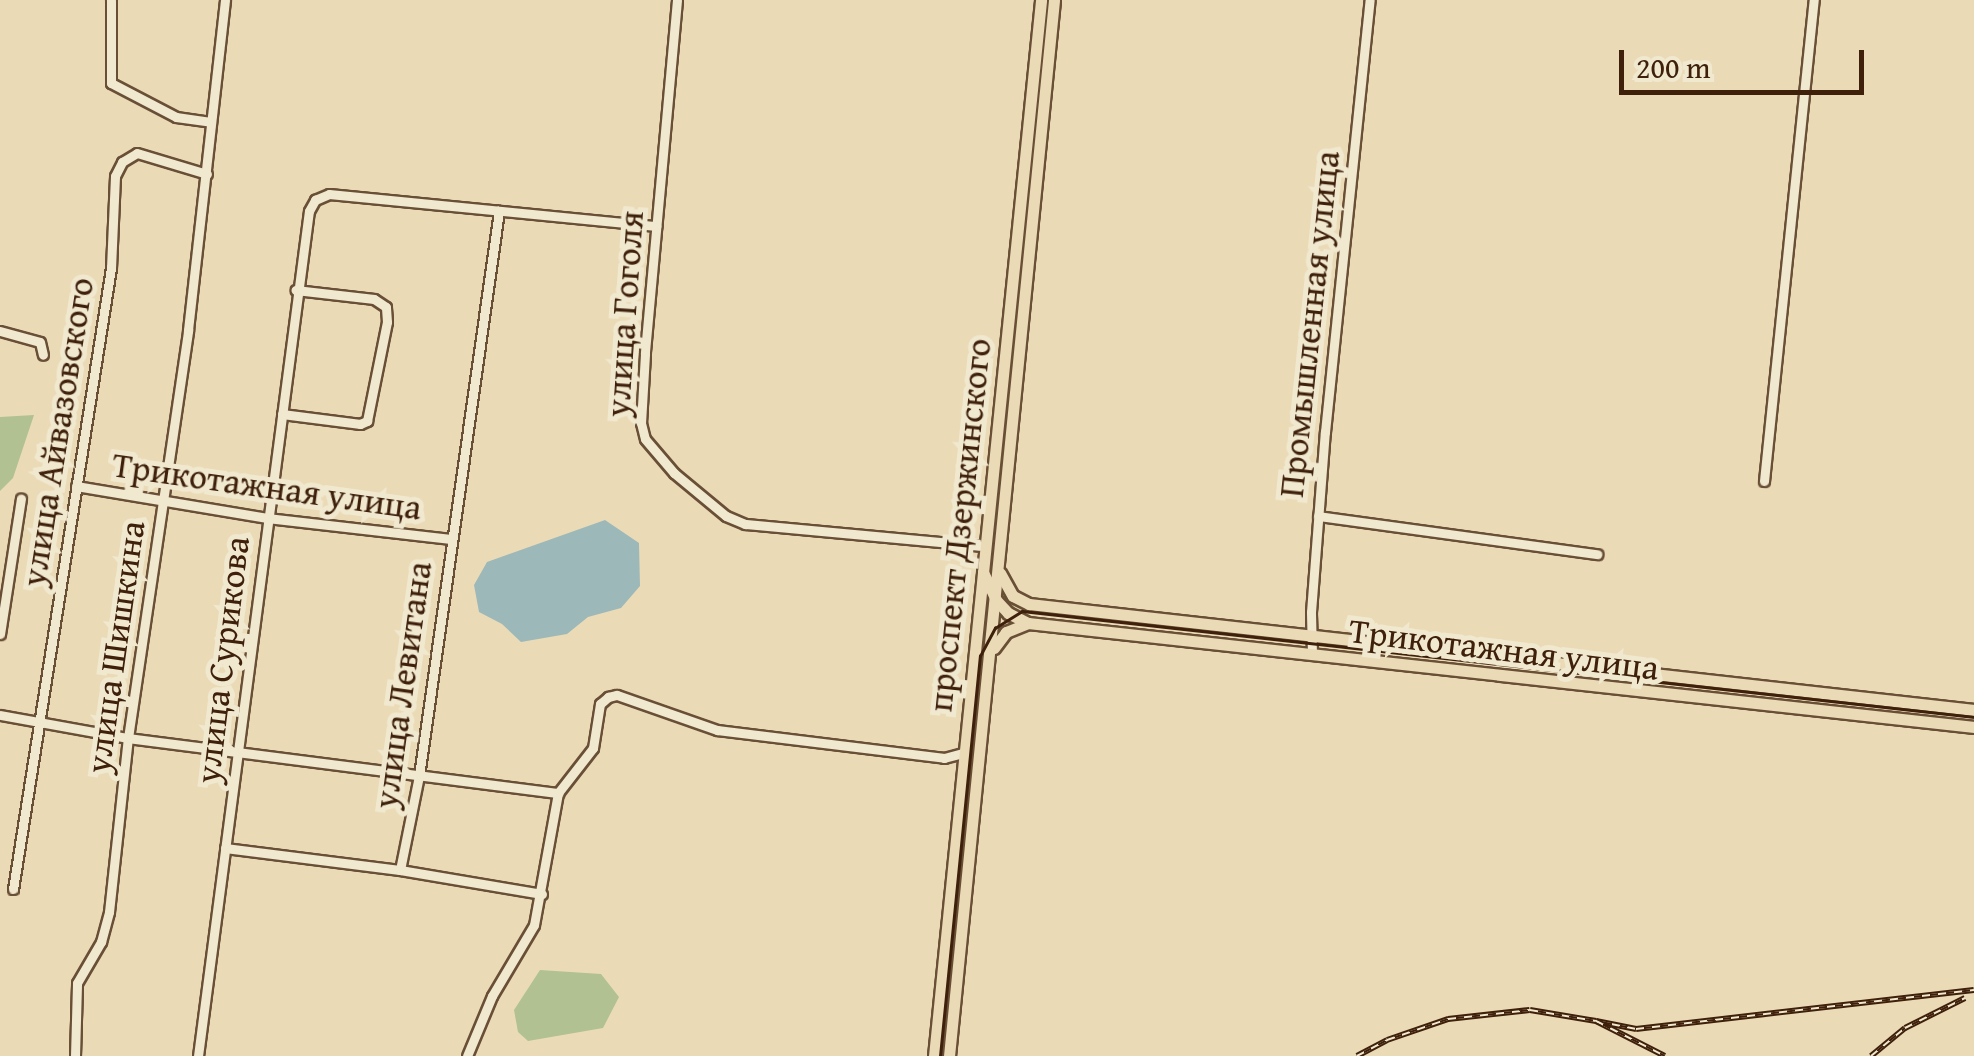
<!DOCTYPE html>
<html>
<head>
<meta charset="utf-8">
<style>
	body { margin:0 }
	#map { position:relative; width:1974px; height:1056px; overflow:hidden; background:#eadbb6; font-family:"Gentium Book Plus",serif }
	div>[style] { position:absolute }
	.green>* { inset:0; background:#b1c192 }
	.water>* { inset:0; background:#9db8b9 }
	.roads { filter:drop-shadow(2px 0 #694f36) drop-shadow(-2px 0 #694f36) drop-shadow(0 2px #694f36) drop-shadow(0 -2px #694f36) }
	.minor>* { height:9px; margin:-4.5px; padding:0 4.5px; transform-origin:4.5px; border-radius:4.5px; background:#f1e8d0 }
	.major>* { height:11px; margin:-5.5px; padding:0 5.5px; transform-origin:5.5px; border-radius:5.5px; background:#eadbb6 }
	.tram>* { height:2.5px; margin:-1.25px; padding:0 1.25px; transform-origin:1.25px; border-radius:1.25px; background:#3e200b }
	.rail>* { height:6px; margin-top:-3px; transform-origin:0; background:repeating-linear-gradient(90deg,#f1e8d0 0 8px,#3e200b 0 16px); box-sizing:border-box; border-block:2px solid #3e200b }
	span { translate:-50% -50%; white-space:nowrap; text-align:center; line-height:1.15; -webkit-text-stroke:10px #f1e8d0; paint-order:stroke }
	.street-label { font-size:35px; color:#3e200b }
	.scale { position:absolute; left:1619px; top:50px; width:245px; height:45px; box-sizing:border-box; border:5px solid #3e200b; border-top:0; padding-left:12px; font-size:30px; line-height:35px; white-space:nowrap; color:#3e200b; -webkit-text-stroke:8px #f1e8d0; paint-order:stroke }
</style>
</head>
<body>
<div id="map">
	<div class="green">
		<i style="clip-path:polygon(34px 415px,13px 478px,0 491px,0 417px)"></i>
		<i style="clip-path:polygon(540px 970px,601px 974px,619px 997px,603px 1028px,528px 1041px,518px 1032px,514px 1010px)"></i>
	</div>
	<div class="water">
		<i style="clip-path:polygon(605px 520px,639px 543px,640px 586px,621px 608px,588px 617px,567px 634px,521px 642px,502px 624px,479px 612px,474px 585px,487px 562px)"></i>
	</div>
	<div class="roads">
		<div class="minor">
			<i style="left:111px;top:0;width:83px;rotate:90deg"></i>
			<i style="left:111px;top:83px;width:73px;rotate:27.6deg"></i>
			<i style="left:176px;top:117px;width:35px;rotate:8deg"></i>
			<i style="left:677px;top:0;width:355px;rotate:95.2deg"></i>
			<i style="left:645px;top:354px;width:69px;rotate:93.3deg"></i>
			<i style="left:641px;top:423px;width:16px;rotate:76deg"></i>
			<i style="left:645px;top:439px;width:45px;rotate:49.5deg"></i>
			<i style="left:674px;top:473px;width:67px;rotate:39.6deg"></i>
			<i style="left:726px;top:516px;width:21px;rotate:23deg"></i>
			<i style="left:745px;top:524px;width:240px;rotate:5.3deg"></i>
			<i style="left:0;top:331px;width:41px;rotate:15.4deg"></i>
			<i style="left:40px;top:342px;width:13px;rotate:77deg"></i>
			<i style="left:282px;top:414px;width:79px;rotate:7.3deg"></i>
			<i style="left:360px;top:424px;width:8px;rotate:-23deg"></i>
			<i style="left:367px;top:421px;width:101px;rotate:-78.6deg"></i>
			<i style="left:387px;top:322px;width:15px;rotate:-94deg"></i>
			<i style="left:386px;top:307px;width:14px;rotate:-146deg"></i>
			<i style="left:374px;top:299px;width:79px;rotate:-173.4deg"></i>
			<i style="left:1764px;top:481px;width:484px;rotate:-84.1deg"></i>
			<i style="left:76px;top:486px;width:194px;rotate:9.5deg"></i>
			<i style="left:267px;top:518px;width:185px;rotate:6.5deg"></i>
			<i style="left:1318px;top:516px;width:282px;rotate:7.8deg"></i>
			<i style="left:0;top:634px;width:137px;rotate:-81.2deg"></i>
			<i style="left:1312px;top:654px;width:42px;rotate:-91.4deg"></i>
			<i style="left:1311px;top:612px;width:181px;rotate:-85.6deg"></i>
			<i style="left:1325px;top:432px;width:434px;rotate:-84.1deg"></i>
			<i style="left:0;top:715px;width:130px;rotate:10.2deg"></i>
			<i style="left:128px;top:738px;width:434px;rotate:7.3deg"></i>
			<i style="left:225px;top:848px;width:176px;rotate:7.2deg"></i>
			<i style="left:400px;top:870px;width:144px;rotate:9.6deg"></i>
			<i style="left:400px;top:870px;width:96px;rotate:-78.6deg"></i>
			<i style="left:419px;top:776px;width:571px;rotate:-81.94deg"></i>
			<i style="left:13px;top:889px;width:629px;rotate:-81.03deg"></i>
			<i style="left:111px;top:268px;width:92px;rotate:-87.5deg"></i>
			<i style="left:115px;top:176px;width:16px;rotate:-63deg"></i>
			<i style="left:122px;top:162px;width:17px;rotate:-31deg"></i>
			<i style="left:137px;top:153px;width:73px;rotate:16.7deg"></i>
			<i style="left:75px;top:1056px;width:73px;rotate:-88.4deg"></i>
			<i style="left:77px;top:983px;width:48px;rotate:-59.7deg"></i>
			<i style="left:101px;top:942px;width:31px;rotate:-75deg"></i>
			<i style="left:109px;top:912px;width:175px;rotate:-83.8deg"></i>
			<i style="left:128px;top:738px;width:412px;rotate:-81.6deg"></i>
			<i style="left:188px;top:330px;width:332px;rotate:-83.6deg"></i>
			<i style="left:198px;top:1056px;width:852px;rotate:-82.52deg"></i>
			<i style="left:309px;top:211px;width:13px;rotate:-61deg"></i>
			<i style="left:315px;top:200px;width:15px;rotate:-23deg"></i>
			<i style="left:329px;top:194px;width:329px;rotate:5.6deg"></i>
			<i style="left:467px;top:1056px;width:65px;rotate:-67.4deg"></i>
			<i style="left:492px;top:996px;width:82px;rotate:-59.4deg"></i>
			<i style="left:534px;top:925px;width:134px;rotate:-79.7deg"></i>
			<i style="left:558px;top:793px;width:57px;rotate:-52.1deg"></i>
			<i style="left:593px;top:748px;width:45px;rotate:-81deg"></i>
			<i style="left:600px;top:704px;width:11px;rotate:-41deg"></i>
			<i style="left:608px;top:697px;width:9px;rotate:-13deg"></i>
			<i style="left:617px;top:695px;width:106px;rotate:19.3deg"></i>
			<i style="left:717px;top:730px;width:229px;rotate:7deg"></i>
			<i style="left:944px;top:758px;width:20px;rotate:-15deg"></i>
		</div>
		<div class="major">
			<i style="left:983px;top:572px;width:31px;rotate:65deg"></i>
			<i style="left:996px;top:600px;width:18px;rotate:47deg"></i>
			<i style="left:1008px;top:613px;width:22px;rotate:27deg"></i>
			<i style="left:1028px;top:623px;width:952px;rotate:6.27deg"></i>
			<i style="left:1000px;top:573px;width:26px;rotate:61deg"></i>
			<i style="left:1013px;top:596px;width:18px;rotate:27deg"></i>
			<i style="left:1029px;top:604px;width:951px;rotate:6.4deg"></i>
			<i style="left:994px;top:648px;width:20px;rotate:-53deg"></i>
			<i style="left:1006px;top:632px;width:24px;rotate:-22deg"></i>
			<i style="left:934px;top:1056px;width:1061px;rotate:-84.21deg"></i>
			<i style="left:949px;top:1056px;width:1061px;rotate:-84.32deg"></i>
		</div>
	</div>
	<div class="tram">
		<i style="left:940px;top:1056px;width:402px;rotate:-84.3deg"></i>
		<i style="left:980px;top:656px;width:32px;rotate:-62deg"></i>
		<i style="left:995px;top:628px;width:32px;rotate:-32deg"></i>
		<i style="left:1022px;top:611px;width:958px;rotate:6.35deg"></i>
	</div>
	<div class="rail">
		<i style="left:1596px;top:1021px;width:41px;rotate:11.3deg"></i>
		<i style="left:1636px;top:1029px;width:340px;rotate:-6.6deg"></i>
		<i style="left:1357px;top:1056px;width:34px;rotate:-28deg"></i>
		<i style="left:1387px;top:1040px;width:65px;rotate:-19deg"></i>
		<i style="left:1448px;top:1019px;width:82px;rotate:-6.3deg"></i>
		<i style="left:1530px;top:1010px;width:67px;rotate:9.5deg"></i>
		<i style="left:1596px;top:1021px;width:77px;rotate:26.9deg"></i>
		<i style="left:1871px;top:1056px;width:44px;rotate:-39.5deg"></i>
		<i style="left:1905px;top:1028px;width:67px;rotate:-26.6deg"></i>
	</div>
	<div class="street-label">
		<span style="left:624px;top:314px;rotate:-86deg">улица Гоголя</span>
		<span style="left:1309px;top:324px;rotate:-84deg">Промышленная улица</span>
		<span style="left:57px;top:432px;rotate:-81deg">улица Айвазовского</span>
		<span style="left:267px;top:486px;rotate:8deg">Трикотажная улица</span>
		<span style="left:959px;top:525px;rotate:-84deg">проспект Дзержинского</span>
		<span style="left:115px;top:647px;rotate:-82deg">улица Шишкина</span>
		<span style="left:1504px;top:649px;rotate:7deg">Трикотажная улица</span>
		<span style="left:222px;top:660px;rotate:-83deg">улица Сурикова</span>
		<span style="left:402px;top:685px;rotate:-82deg">улица Левитана</span>
	</div>
	<div class="scale">200 m</div>
</div>
</body>
</html>
